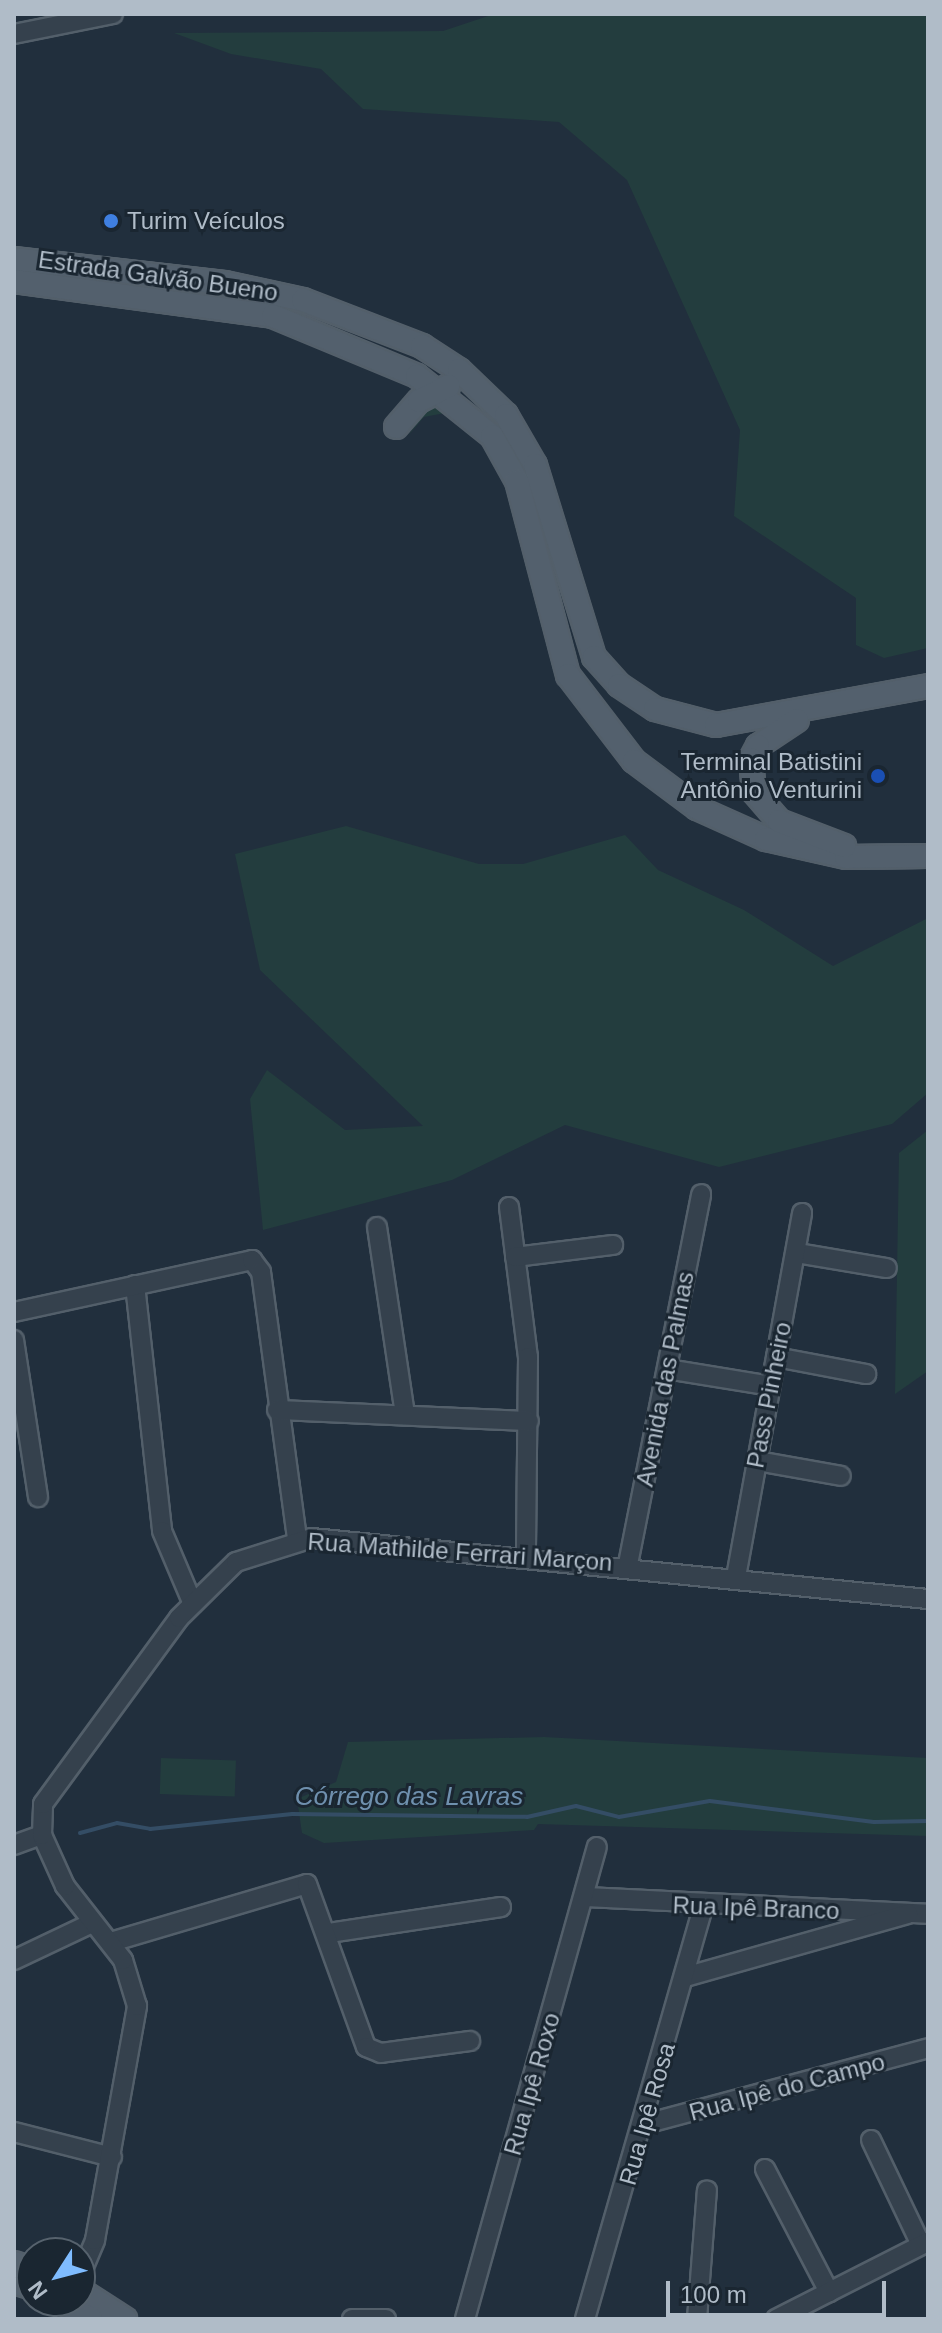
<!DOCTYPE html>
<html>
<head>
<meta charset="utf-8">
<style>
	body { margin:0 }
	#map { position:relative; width:942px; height:2333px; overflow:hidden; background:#212f3d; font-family:Helvetica,sans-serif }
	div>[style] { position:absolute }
	.green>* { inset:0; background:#233d3e; transform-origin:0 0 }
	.stream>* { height:4px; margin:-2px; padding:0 2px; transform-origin:2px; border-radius:2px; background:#344d65 }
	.roads { filter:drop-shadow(2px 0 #535f6a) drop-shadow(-2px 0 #535f6a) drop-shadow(0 2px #535f6a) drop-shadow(0 -2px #535f6a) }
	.minor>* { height:18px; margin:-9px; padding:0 9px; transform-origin:9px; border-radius:9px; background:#35414d }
	.major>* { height:22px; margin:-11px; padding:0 11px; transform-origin:11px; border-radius:11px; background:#53606d }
	.dots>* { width:22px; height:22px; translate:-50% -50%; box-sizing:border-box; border:4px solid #1a2631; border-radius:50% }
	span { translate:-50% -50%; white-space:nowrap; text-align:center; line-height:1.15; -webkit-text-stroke:6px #1a2631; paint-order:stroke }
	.poi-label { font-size:24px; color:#b0bcc8 }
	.left { translate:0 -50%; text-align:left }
	.right { translate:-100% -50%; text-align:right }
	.street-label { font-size:24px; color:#b0bcc8 }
	.water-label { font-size:26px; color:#6f90ae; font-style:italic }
	.frame { position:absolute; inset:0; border:16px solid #b0bcc8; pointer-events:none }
	.north { position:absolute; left:16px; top:2237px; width:80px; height:80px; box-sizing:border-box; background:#1a2631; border:2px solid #56626d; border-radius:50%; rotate:234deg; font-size:22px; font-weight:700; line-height:32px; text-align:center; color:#b0bcc8 }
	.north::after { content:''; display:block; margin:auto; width:28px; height:36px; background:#7fbcff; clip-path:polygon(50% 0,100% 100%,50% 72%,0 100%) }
	.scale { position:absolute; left:666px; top:2281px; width:220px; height:36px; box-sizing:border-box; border:4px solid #b0bcc8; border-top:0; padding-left:10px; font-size:24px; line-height:28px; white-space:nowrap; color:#b0bcc8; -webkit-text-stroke:6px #1a2631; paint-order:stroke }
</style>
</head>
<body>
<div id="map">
	<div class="green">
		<i style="clip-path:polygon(494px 14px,928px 14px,928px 648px,884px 658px,856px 645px,856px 598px,734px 516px,740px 430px,627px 180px,559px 122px,363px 109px,321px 69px,231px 54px,174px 33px,443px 31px)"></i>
		<i style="clip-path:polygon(433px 402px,450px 412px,424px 417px,407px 437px)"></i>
		<i style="clip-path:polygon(346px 826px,479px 864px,523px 864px,625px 835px,658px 870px,744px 910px,833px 966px,928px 918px,928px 1093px,892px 1124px,719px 1167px,565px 1125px,452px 1180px,263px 1230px,250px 1099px,267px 1070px,345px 1130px,423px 1126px,260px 970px,235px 854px)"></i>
		<i style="clip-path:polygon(928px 1130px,928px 1371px,895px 1394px,899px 1153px)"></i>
		<i style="clip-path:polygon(544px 1737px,928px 1758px,928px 1836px,538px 1824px,534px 1830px,324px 1843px,302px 1833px,297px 1799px,336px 1782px,348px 1742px)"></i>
		<i style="left:161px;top:1758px;width:75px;height:36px;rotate:2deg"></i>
	</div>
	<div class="stream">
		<i style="left:80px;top:1833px;width:38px;rotate:-15deg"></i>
		<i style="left:117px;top:1823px;width:34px;rotate:10deg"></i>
		<i style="left:150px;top:1829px;width:143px;rotate:-6deg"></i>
		<i style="left:292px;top:1814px;width:235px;rotate:0.7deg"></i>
		<i style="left:527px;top:1817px;width:50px;rotate:-12.7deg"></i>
		<i style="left:576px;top:1806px;width:44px;rotate:14.3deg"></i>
		<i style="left:619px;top:1817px;width:92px;rotate:-10deg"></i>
		<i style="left:710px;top:1801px;width:165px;rotate:7.3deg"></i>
		<i style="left:874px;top:1822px;width:54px;rotate:-1.1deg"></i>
	</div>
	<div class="roads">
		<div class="minor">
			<i style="left:14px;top:34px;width:101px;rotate:-11.4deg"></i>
			<i style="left:509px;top:1207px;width:151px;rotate:82.8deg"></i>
			<i style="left:528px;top:1357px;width:197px;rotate:90.6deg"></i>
			<i style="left:377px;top:1227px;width:190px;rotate:81.5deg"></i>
			<i style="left:797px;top:1253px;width:91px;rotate:9.5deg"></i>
			<i style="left:515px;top:1257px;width:99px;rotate:-7deg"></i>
			<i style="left:135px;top:1285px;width:247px;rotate:83.7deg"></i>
			<i style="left:162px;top:1531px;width:79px;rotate:67deg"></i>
			<i style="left:14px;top:1312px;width:244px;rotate:-12.3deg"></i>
			<i style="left:252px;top:1260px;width:15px;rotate:53deg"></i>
			<i style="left:261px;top:1272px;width:270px;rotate:82.3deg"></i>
			<i style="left:14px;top:1340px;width:159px;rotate:81.3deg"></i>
			<i style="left:776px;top:1357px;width:92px;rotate:10.7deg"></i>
			<i style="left:667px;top:1369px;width:105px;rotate:9.3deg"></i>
			<i style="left:277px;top:1410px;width:252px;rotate:2.5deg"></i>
			<i style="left:757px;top:1461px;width:85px;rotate:10.1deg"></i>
			<i style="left:628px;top:1564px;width:377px;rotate:-78.8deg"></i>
			<i style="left:736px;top:1577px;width:370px;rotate:-79.7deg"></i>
			<i style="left:14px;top:1845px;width:30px;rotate:-20deg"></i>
			<i style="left:586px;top:1897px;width:342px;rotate:2.8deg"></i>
			<i style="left:329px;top:1933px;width:174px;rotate:-8.6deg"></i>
			<i style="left:111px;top:1942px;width:204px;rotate:-16.5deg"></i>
			<i style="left:307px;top:1884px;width:173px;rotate:70.1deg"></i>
			<i style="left:366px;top:2047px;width:16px;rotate:22deg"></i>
			<i style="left:381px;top:2053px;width:90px;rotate:-7.7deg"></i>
			<i style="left:14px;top:1960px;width:86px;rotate:-25.4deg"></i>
			<i style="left:685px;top:1977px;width:232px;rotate:-15.8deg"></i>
			<i style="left:645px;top:2124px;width:293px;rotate:-15deg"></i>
			<i style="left:14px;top:2132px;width:101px;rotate:14.3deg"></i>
			<i style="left:871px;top:2140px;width:116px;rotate:64.5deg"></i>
			<i style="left:765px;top:2169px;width:139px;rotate:62.5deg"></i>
			<i style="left:80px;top:2276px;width:39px;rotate:-67deg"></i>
			<i style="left:95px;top:2240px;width:238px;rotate:-79.8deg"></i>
			<i style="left:137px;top:2006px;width:48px;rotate:-106.9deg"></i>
			<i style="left:123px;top:1960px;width:94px;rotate:-128.1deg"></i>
			<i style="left:65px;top:1886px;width:56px;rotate:-114.3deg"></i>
			<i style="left:42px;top:1835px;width:31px;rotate:-88deg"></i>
			<i style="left:43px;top:1804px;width:230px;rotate:-53.8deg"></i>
			<i style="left:179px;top:1618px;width:80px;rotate:-44.5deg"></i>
			<i style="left:236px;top:1562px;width:80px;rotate:-17.5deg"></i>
			<i style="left:312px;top:1538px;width:619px;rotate:5.66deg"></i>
			<i style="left:352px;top:2319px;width:34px"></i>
			<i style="left:465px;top:2319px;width:490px;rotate:-74.4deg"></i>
			<i style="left:585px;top:2319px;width:429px;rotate:-74deg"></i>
			<i style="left:697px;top:2319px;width:129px;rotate:-85.6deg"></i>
			<i style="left:776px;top:2319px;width:170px;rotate:-26.9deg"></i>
		</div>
		<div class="major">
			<i style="left:14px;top:259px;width:212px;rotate:6.5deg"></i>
			<i style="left:225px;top:283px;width:80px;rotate:12.3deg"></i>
			<i style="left:303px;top:300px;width:128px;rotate:21.1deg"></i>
			<i style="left:422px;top:346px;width:44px;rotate:33deg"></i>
			<i style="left:459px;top:370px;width:65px;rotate:43.8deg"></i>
			<i style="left:506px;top:415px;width:58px;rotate:59.9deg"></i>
			<i style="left:535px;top:465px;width:201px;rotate:72.9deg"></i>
			<i style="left:594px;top:657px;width:38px;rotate:48deg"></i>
			<i style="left:619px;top:685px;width:43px;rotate:33.7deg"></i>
			<i style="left:655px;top:709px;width:63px;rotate:14.7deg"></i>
			<i style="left:716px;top:725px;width:216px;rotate:-10.4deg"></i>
			<i style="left:14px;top:281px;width:261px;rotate:7.7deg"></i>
			<i style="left:273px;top:316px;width:156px;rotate:22.6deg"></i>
			<i style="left:417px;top:376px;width:96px;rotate:38.7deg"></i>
			<i style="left:492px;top:436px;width:51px;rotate:60.9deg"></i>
			<i style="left:517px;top:481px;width:201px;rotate:75.3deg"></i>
			<i style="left:568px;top:675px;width:108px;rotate:52.5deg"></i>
			<i style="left:634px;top:761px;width:79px;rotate:36.7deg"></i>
			<i style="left:697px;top:808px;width:76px;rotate:24.2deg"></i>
			<i style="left:766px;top:839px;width:82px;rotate:12.7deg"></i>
			<i style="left:846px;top:857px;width:82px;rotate:-0.7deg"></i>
			<i style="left:396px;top:427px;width:35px;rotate:-49deg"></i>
			<i style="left:419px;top:401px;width:33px;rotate:-27deg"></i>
			<i style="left:797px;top:720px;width:47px;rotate:146.3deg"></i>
			<i style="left:758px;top:746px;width:15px;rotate:118deg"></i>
			<i style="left:751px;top:759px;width:33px;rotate:85deg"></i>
			<i style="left:754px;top:792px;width:38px;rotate:49deg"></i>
			<i style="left:779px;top:821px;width:70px;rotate:21deg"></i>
			<i style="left:14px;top:2263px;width:19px;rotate:18deg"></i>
			<i style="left:14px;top:2282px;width:19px;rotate:18deg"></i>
			<i style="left:80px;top:2290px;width:54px;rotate:32.8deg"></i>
			<i style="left:60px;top:2301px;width:36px;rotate:30deg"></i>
		</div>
	</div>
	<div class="dots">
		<i style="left:111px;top:221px;background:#3f7fe0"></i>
		<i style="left:878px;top:776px;background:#1a4fb4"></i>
	</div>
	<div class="poi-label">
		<span class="left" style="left:127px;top:221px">Turim Veículos</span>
		<span class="right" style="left:862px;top:776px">Terminal Batistini<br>Antônio Venturini</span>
	</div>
	<div class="street-label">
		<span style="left:158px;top:276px;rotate:8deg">Estrada Galvão Bueno</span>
		<span style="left:665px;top:1379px;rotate:-79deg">Avenida das Palmas</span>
		<span style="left:769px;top:1395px;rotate:-79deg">Pass Pinheiro</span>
		<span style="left:460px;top:1552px;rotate:4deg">Rua Mathilde Ferrari Marçon</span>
		<span style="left:756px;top:1908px;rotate:2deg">Rua Ipê Branco</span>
		<span style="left:532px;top:2084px;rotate:-74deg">Rua Ipê Roxo</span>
		<span style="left:787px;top:2087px;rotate:-15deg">Rua Ipê do Campo</span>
		<span style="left:647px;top:2114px;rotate:-74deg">Rua Ipê Rosa</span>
	</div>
	<div class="water-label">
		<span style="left:409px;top:1797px">Córrego das Lavras</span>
	</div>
	<div class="frame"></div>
	<div class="north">N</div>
	<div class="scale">100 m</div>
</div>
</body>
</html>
